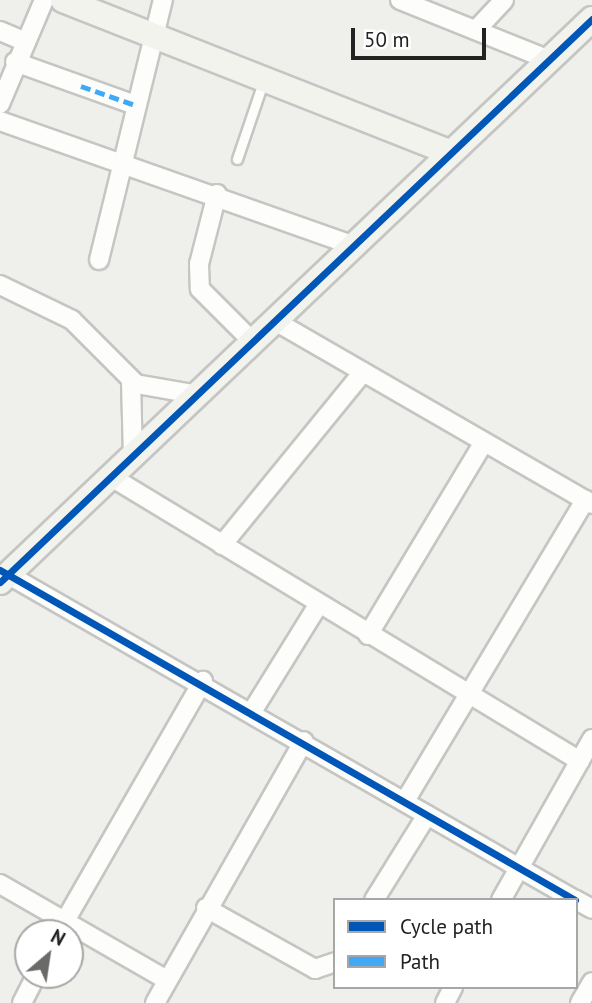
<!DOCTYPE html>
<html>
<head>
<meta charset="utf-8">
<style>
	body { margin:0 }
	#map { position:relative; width:592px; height:1003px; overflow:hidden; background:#efefeb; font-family:"PT Sans",sans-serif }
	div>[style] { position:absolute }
	.roads { filter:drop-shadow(2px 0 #c5c5c3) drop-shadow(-2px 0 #c5c5c3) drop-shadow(0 2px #c5c5c3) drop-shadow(0 -2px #c5c5c3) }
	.lane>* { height:9px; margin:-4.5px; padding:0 4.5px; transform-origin:4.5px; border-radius:4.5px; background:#fdfdfc }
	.street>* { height:18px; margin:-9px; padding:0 9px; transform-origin:9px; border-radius:9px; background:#fdfdfc }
	.secondary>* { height:24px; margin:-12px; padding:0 12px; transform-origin:12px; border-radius:12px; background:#f2f3ed }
	.quiet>* { height:5px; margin-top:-2.5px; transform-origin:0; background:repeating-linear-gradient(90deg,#3fa9f5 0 10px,transparent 0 15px) }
	.cycleway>* { height:7px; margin:-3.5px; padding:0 3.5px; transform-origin:3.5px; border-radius:3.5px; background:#0057b8 }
	span { translate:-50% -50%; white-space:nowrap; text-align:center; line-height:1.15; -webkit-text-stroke:6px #fff; paint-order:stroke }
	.legend { position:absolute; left:333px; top:898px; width:245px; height:91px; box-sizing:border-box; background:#fff; border:2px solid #a7a7a7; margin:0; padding:9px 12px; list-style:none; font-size:21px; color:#222 }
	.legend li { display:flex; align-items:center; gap:14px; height:35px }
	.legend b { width:35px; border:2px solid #a7a7a7 }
	.north { position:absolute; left:14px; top:919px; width:70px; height:70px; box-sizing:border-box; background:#fff; border:2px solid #a7a7a7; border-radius:50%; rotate:29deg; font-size:19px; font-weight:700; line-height:28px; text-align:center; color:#222 }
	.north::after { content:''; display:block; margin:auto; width:24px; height:32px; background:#6a6a68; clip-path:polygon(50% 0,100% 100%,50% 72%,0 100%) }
	.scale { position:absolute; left:351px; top:28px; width:135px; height:32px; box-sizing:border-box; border:4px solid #222; border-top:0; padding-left:9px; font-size:21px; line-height:24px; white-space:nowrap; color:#222; -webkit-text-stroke:5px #fff; paint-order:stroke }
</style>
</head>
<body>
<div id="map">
	<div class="roads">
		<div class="lane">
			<i style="left:237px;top:159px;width:81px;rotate:-71.3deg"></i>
		</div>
		<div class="street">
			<i style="left:400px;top:0;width:158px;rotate:21.9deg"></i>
			<i style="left:476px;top:30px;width:41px;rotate:-47deg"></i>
			<i style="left:0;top:31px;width:25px;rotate:23deg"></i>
			<i style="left:15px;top:62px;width:127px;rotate:19.7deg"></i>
			<i style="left:0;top:104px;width:113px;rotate:-67.1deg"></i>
			<i style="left:0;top:121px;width:376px;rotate:19.4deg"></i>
			<i style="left:217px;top:194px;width:72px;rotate:104.4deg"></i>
			<i style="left:199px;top:264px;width:25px;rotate:88deg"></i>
			<i style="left:200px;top:289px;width:76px;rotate:45deg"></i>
			<i style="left:99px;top:260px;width:268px;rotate:-76.2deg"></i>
			<i style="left:0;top:285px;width:80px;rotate:25.9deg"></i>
			<i style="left:72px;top:320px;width:91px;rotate:45deg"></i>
			<i style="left:136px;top:384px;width:64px;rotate:9.9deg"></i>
			<i style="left:275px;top:321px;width:366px;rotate:30deg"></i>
			<i style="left:131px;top:381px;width:77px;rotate:88.5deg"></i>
			<i style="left:113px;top:478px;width:546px;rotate:31.22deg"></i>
			<i style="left:222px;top:545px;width:223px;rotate:-50.8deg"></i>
			<i style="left:7px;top:574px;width:655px;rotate:29.85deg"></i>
			<i style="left:368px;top:635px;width:225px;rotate:-59deg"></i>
			<i style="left:253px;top:710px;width:123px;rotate:-58.2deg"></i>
			<i style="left:405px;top:801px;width:351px;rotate:-59.1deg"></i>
			<i style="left:0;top:884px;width:193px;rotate:29.9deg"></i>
			<i style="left:374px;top:900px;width:100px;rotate:-58.1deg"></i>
			<i style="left:501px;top:900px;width:185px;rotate:-60.5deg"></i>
			<i style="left:576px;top:900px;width:18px;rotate:29deg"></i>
			<i style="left:206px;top:908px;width:125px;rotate:29.2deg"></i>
			<i style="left:315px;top:969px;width:21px;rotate:-19deg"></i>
			<i style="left:58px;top:933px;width:291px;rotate:-60.1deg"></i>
			<i style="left:22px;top:1003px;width:31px;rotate:-63deg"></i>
			<i style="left:155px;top:1003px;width:301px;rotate:-60.4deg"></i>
			<i style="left:445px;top:1003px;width:18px;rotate:-63deg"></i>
			<i style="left:580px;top:1003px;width:24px;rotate:-60deg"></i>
		</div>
		<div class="secondary">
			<i style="left:63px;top:0;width:414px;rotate:21.5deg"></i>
			<i style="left:0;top:582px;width:817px;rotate:-43.56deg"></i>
		</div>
	</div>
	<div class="quiet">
		<i style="left:81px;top:86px;width:57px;rotate:19.4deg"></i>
	</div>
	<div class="cycleway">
		<i style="left:0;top:570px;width:663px;rotate:29.85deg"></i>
		<i style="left:0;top:582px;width:817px;rotate:-43.56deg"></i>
	</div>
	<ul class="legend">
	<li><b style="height:9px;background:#0057b8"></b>Cycle path</li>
	<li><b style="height:9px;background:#3fa9f5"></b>Path</li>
	</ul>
	<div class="north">N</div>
	<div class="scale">50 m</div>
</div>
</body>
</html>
